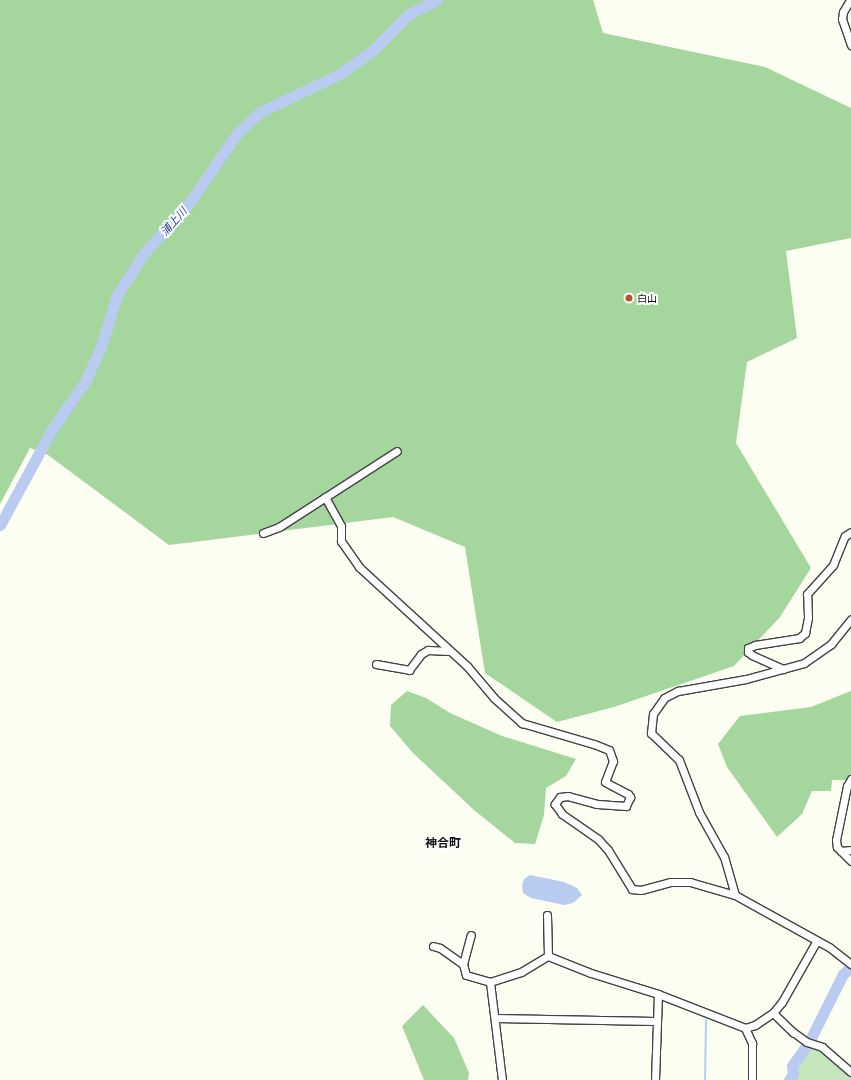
<!DOCTYPE html>
<html>
<head>
<meta charset="utf-8">
<style>
	body { margin:0 }
	#map { position:relative; width:851px; height:1080px; overflow:hidden; background:#fcfef1; font-family:Literata,"Noto Sans JP",serif }
	div>[style] { position:absolute }
	.green>* { inset:0; background:#c5e6bd }
	.forest>* { inset:0; background:#a5d69d }
	.water>* { inset:0; background:#bacbf2 }
	.stream>* { height:2px; margin:-1px; padding:0 1px; transform-origin:1px; border-radius:1px; background:#bacbf2 }
	.river>* { height:11px; margin:-5.5px; padding:0 5.5px; transform-origin:5.5px; border-radius:5.5px; background:#bacbf2 }
	.roads { filter:drop-shadow(1px 0 #424242) drop-shadow(-1px 0 #424242) drop-shadow(0 1px #424242) drop-shadow(0 -1px #424242) }
	.minor>* { height:7px; margin:-3.5px; padding:0 3.5px; transform-origin:3.5px; border-radius:3.5px; background:#fff }
	.dots>* { width:11px; height:11px; translate:-50% -50%; box-sizing:border-box; border:2px solid #fff; border-radius:50% }
	span { translate:-50% -50%; white-space:nowrap; text-align:center; line-height:1.15; -webkit-text-stroke:4px #fff; paint-order:stroke }
	.poi-label { font-size:10px; color:#0f0f0f }
	.left { translate:0 -50%; text-align:left }
	.water-label { font-size:11px; color:#203e98; font-style:italic }
	.quarter-label { font-size:12px; color:#0f0f0f; font-weight:700 }
</style>
</head>
<body>
<div id="map">
	<div class="green">
		<i style="clip-path:polygon(809px 1045px,820px 1048px,851px 1074px,851px 1080px,792px 1080px,797px 1071px,793px 1068px)"></i>
	</div>
	<div class="forest">
		<i style="clip-path:polygon(0 0,593px 0,603px 33px,765px 67px,851px 108px,851px 238px,786px 251px,797px 338px,747px 362px,736px 443px,811px 568px,780px 617px,734px 666px,614px 707px,557px 722px,485px 673px,465px 547px,393px 517px,169px 545px,48px 455px,30px 448px,0 504px)"></i>
		<i style="clip-path:polygon(407px 691px,426px 698px,450px 713px,502px 736px,576px 759px,566px 776px,546px 788px,544px 815px,535px 844px,515px 843px,474px 810px,413px 753px,390px 726px,391px 705px)"></i>
		<i style="clip-path:polygon(851px 691px,851px 773px,847px 780px,832px 780px,831px 791px,812px 791px,802px 814px,777px 837px,727px 767px,718px 744px,740px 716px,811px 707px)"></i>
		<i style="clip-path:polygon(423px 1005px,454px 1038px,469px 1073px,468px 1080px,424px 1080px,402px 1026px)"></i>
	</div>
	<div class="water">
		<i style="clip-path:polygon(530px 875px,564px 882px,577px 888px,582px 895px,573px 903px,564px 905px,531px 898px,523px 893px,522px 885px,524px 879px)"></i>
	</div>
	<div class="stream">
		<i style="left:705px;top:1080px;width:60px;rotate:-89deg"></i>
	</div>
	<div class="river">
		<i style="left:0;top:525px;width:107px;rotate:-61.5deg"></i>
		<i style="left:51px;top:431px;width:62px;rotate:-55.5deg"></i>
		<i style="left:86px;top:380px;width:34px;rotate:-66deg"></i>
		<i style="left:100px;top:349px;width:57px;rotate:-72.5deg"></i>
		<i style="left:117px;top:295px;width:50px;rotate:-57.3deg"></i>
		<i style="left:144px;top:253px;width:65px;rotate:-47.5deg"></i>
		<i style="left:188px;top:205px;width:88px;rotate:-55.6deg"></i>
		<i style="left:238px;top:132px;width:30px;rotate:-42deg"></i>
		<i style="left:260px;top:112px;width:86px;rotate:-25.4deg"></i>
		<i style="left:338px;top:75px;width:42px;rotate:-35.2deg"></i>
		<i style="left:372px;top:51px;width:52px;rotate:-45deg"></i>
		<i style="left:409px;top:14px;width:31px;rotate:-27deg"></i>
		<i style="left:789px;top:1080px;width:7px;rotate:-56deg"></i>
		<i style="left:793px;top:1074px;width:8px;rotate:-97deg"></i>
		<i style="left:792px;top:1066px;width:29px;rotate:-55deg"></i>
		<i style="left:809px;top:1042px;width:76px;rotate:-63.4deg"></i>
		<i style="left:843px;top:974px;width:9px;rotate:-41deg"></i>
	</div>
	<div class="roads">
		<div class="minor">
			<i style="left:850px;top:0;width:14px;rotate:120deg"></i>
			<i style="left:843px;top:12px;width:7px;rotate:98deg"></i>
			<i style="left:842px;top:19px;width:28px;rotate:71deg"></i>
			<i style="left:325px;top:497px;width:33px;rotate:61deg"></i>
			<i style="left:341px;top:526px;width:15px;rotate:90deg"></i>
			<i style="left:341px;top:541px;width:32px;rotate:55deg"></i>
			<i style="left:359px;top:567px;width:147px;rotate:42.5deg"></i>
			<i style="left:467px;top:666px;width:42px;rotate:49.8deg"></i>
			<i style="left:494px;top:698px;width:38px;rotate:42deg"></i>
			<i style="left:522px;top:723px;width:75px;rotate:16.3deg"></i>
			<i style="left:594px;top:744px;width:16px;rotate:22deg"></i>
			<i style="left:609px;top:750px;width:12px;rotate:70deg"></i>
			<i style="left:613px;top:761px;width:22px;rotate:111deg"></i>
			<i style="left:605px;top:782px;width:26px;rotate:28deg"></i>
			<i style="left:628px;top:794px;width:4px;rotate:56deg"></i>
			<i style="left:630px;top:797px;width:10px;rotate:114deg"></i>
			<i style="left:626px;top:806px;width:29px;rotate:-176deg"></i>
			<i style="left:597px;top:804px;width:30px;rotate:-165deg"></i>
			<i style="left:568px;top:796px;width:8px;rotate:173deg"></i>
			<i style="left:560px;top:797px;width:9px;rotate:126deg"></i>
			<i style="left:555px;top:804px;width:12px;rotate:55deg"></i>
			<i style="left:562px;top:814px;width:44px;rotate:34.8deg"></i>
			<i style="left:598px;top:839px;width:15px;rotate:48deg"></i>
			<i style="left:608px;top:850px;width:46px;rotate:58.4deg"></i>
			<i style="left:632px;top:889px;width:9px;rotate:6deg"></i>
			<i style="left:641px;top:890px;width:30px;rotate:-15deg"></i>
			<i style="left:670px;top:882px;width:20px"></i>
			<i style="left:690px;top:882px;width:47px;rotate:16.1deg"></i>
			<i style="left:735px;top:895px;width:107px;rotate:29deg"></i>
			<i style="left:829px;top:947px;width:28px;rotate:38deg"></i>
			<i style="left:263px;top:533px;width:17px;rotate:-21deg"></i>
			<i style="left:279px;top:527px;width:140px;rotate:-32.8deg"></i>
			<i style="left:376px;top:664px;width:34px;rotate:10deg"></i>
			<i style="left:409px;top:670px;width:20px;rotate:-53deg"></i>
			<i style="left:421px;top:654px;width:8px;rotate:-30deg"></i>
			<i style="left:428px;top:650px;width:21px;rotate:3deg"></i>
			<i style="left:783px;top:669px;width:34px;rotate:-156deg"></i>
			<i style="left:752px;top:655px;width:5px;rotate:-143deg"></i>
			<i style="left:748px;top:652px;width:4px;rotate:-90deg"></i>
			<i style="left:748px;top:648px;width:8px;rotate:-23deg"></i>
			<i style="left:755px;top:645px;width:45px;rotate:-9deg"></i>
			<i style="left:799px;top:638px;width:8px;rotate:-40deg"></i>
			<i style="left:805px;top:633px;width:16px;rotate:-79deg"></i>
			<i style="left:808px;top:617px;width:23px;rotate:-92deg"></i>
			<i style="left:807px;top:594px;width:39px;rotate:-48deg"></i>
			<i style="left:833px;top:565px;width:31px;rotate:-68deg"></i>
			<i style="left:845px;top:536px;width:7px;rotate:-34deg"></i>
			<i style="left:851px;top:779px;width:8px;rotate:120deg"></i>
			<i style="left:847px;top:786px;width:55px;rotate:101.5deg"></i>
			<i style="left:836px;top:840px;width:7px;rotate:82deg"></i>
			<i style="left:837px;top:847px;width:20px;rotate:45deg"></i>
			<i style="left:841px;top:851px;width:10px;rotate:-6deg"></i>
			<i style="left:735px;top:895px;width:40px;rotate:-106deg"></i>
			<i style="left:724px;top:857px;width:51px;rotate:-119.1deg"></i>
			<i style="left:699px;top:812px;width:56px;rotate:-111deg"></i>
			<i style="left:679px;top:760px;width:39px;rotate:-136deg"></i>
			<i style="left:651px;top:733px;width:19px;rotate:-84deg"></i>
			<i style="left:653px;top:714px;width:19px;rotate:-55deg"></i>
			<i style="left:664px;top:698px;width:16px;rotate:-27deg"></i>
			<i style="left:678px;top:691px;width:69px;rotate:-10deg"></i>
			<i style="left:746px;top:679px;width:60px;rotate:-15.4deg"></i>
			<i style="left:804px;top:663px;width:33px;rotate:-35deg"></i>
			<i style="left:831px;top:644px;width:32px;rotate:-51deg"></i>
			<i style="left:547px;top:915px;width:41px;rotate:88.6deg"></i>
			<i style="left:433px;top:946px;width:7px;rotate:16deg"></i>
			<i style="left:440px;top:948px;width:28px;rotate:35deg"></i>
			<i style="left:463px;top:964px;width:11px;rotate:75deg"></i>
			<i style="left:466px;top:975px;width:25px;rotate:16deg"></i>
			<i style="left:548px;top:956px;width:46px;rotate:21.6deg"></i>
			<i style="left:591px;top:973px;width:70px;rotate:17.4deg"></i>
			<i style="left:658px;top:994px;width:93px;rotate:21.3deg"></i>
			<i style="left:745px;top:1028px;width:10px;rotate:-17deg"></i>
			<i style="left:755px;top:1025px;width:22px;rotate:-34deg"></i>
			<i style="left:773px;top:1013px;width:14px;rotate:-51deg"></i>
			<i style="left:782px;top:1002px;width:69px;rotate:-60.5deg"></i>
			<i style="left:463px;top:964px;width:30px;rotate:-75deg"></i>
			<i style="left:773px;top:1013px;width:28px;rotate:44deg"></i>
			<i style="left:793px;top:1032px;width:17px;rotate:36deg"></i>
			<i style="left:807px;top:1042px;width:16px;rotate:18deg"></i>
			<i style="left:822px;top:1047px;width:38px;rotate:41deg"></i>
			<i style="left:495px;top:1018px;width:160px;rotate:1.1deg"></i>
			<i style="left:745px;top:1028px;width:17px;rotate:65deg"></i>
			<i style="left:752px;top:1043px;width:37px;rotate:90deg"></i>
			<i style="left:502px;top:1080px;width:99px;rotate:-97deg"></i>
			<i style="left:490px;top:982px;width:33px;rotate:-18deg"></i>
			<i style="left:521px;top:972px;width:31px;rotate:-31deg"></i>
			<i style="left:655px;top:1080px;width:86px;rotate:-88deg"></i>
		</div>
	</div>
	<div class="dots">
		<i style="left:629px;top:298px;background:#b55430"></i>
	</div>
	<div class="poi-label">
		<span class="left" style="left:637px;top:298px">白山</span>
	</div>
	<div class="water-label">
		<span style="left:173px;top:221px;rotate:-48deg">浦上川</span>
	</div>
	<div class="quarter-label">
		<span style="left:443px;top:843px">神合町</span>
	</div>
</div>
</body>
</html>
